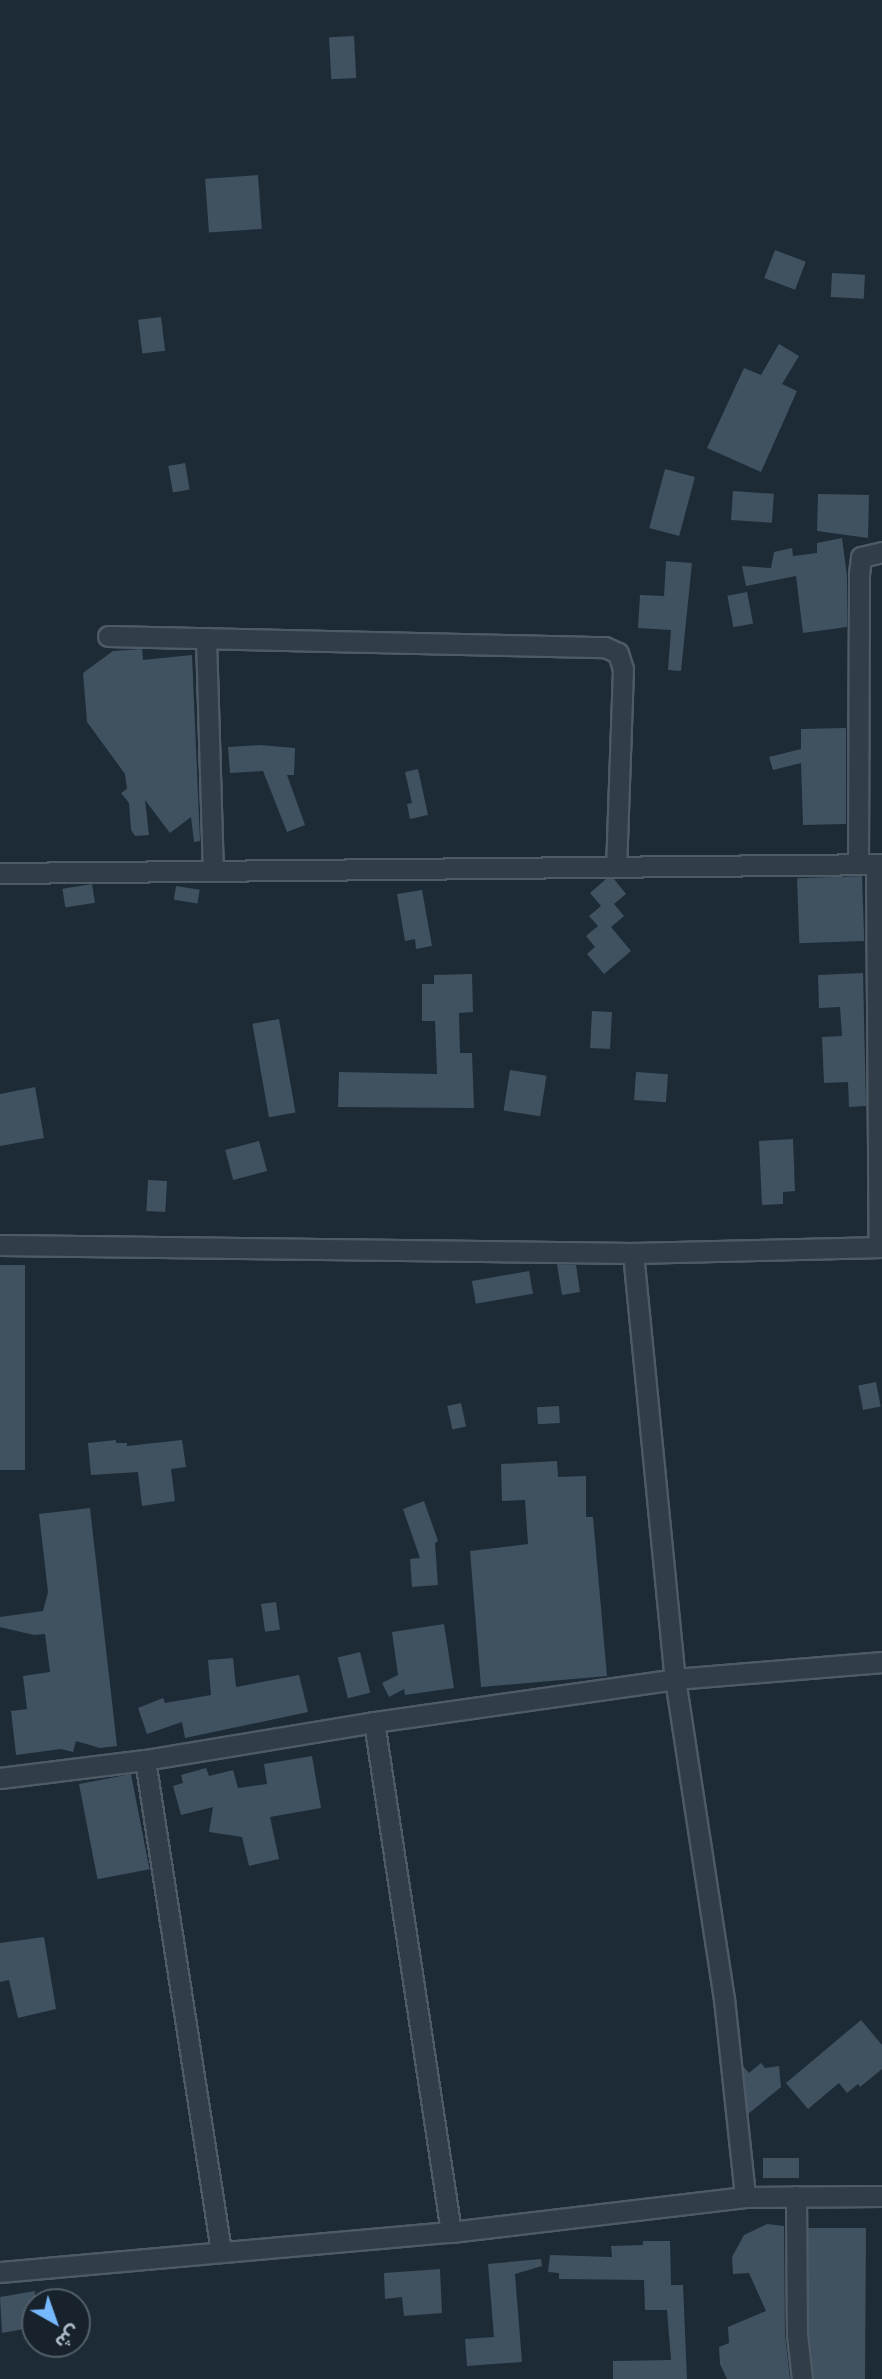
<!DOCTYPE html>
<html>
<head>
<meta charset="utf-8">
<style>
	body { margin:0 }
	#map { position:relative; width:882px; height:2379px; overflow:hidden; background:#1d2b37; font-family:"Exo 2","Noto Sans Arabic",sans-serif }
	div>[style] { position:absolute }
	.building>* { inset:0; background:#405160; transform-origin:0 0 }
	.roads { filter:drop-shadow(2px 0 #4e5a66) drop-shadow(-2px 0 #4e5a66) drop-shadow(0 2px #4e5a66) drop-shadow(0 -2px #4e5a66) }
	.minor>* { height:19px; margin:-9.5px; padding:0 9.5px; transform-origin:9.5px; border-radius:9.5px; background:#313d48 }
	span { translate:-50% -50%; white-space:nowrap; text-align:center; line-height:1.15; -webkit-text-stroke:5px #17222c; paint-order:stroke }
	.north { position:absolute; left:21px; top:2288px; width:70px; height:70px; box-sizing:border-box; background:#17222c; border:2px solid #525e69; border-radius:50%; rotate:140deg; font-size:19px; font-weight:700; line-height:28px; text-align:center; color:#aab7c5 }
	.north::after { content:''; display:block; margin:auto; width:24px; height:32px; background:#76b9ff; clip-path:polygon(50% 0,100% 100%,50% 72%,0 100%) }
</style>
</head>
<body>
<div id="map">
	<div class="building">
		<i style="left:354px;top:36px;width:42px;height:25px;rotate:87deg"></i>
		<i style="left:258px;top:175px;width:54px;height:53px;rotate:86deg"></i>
		<i style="left:775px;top:250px;width:33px;height:30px;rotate:21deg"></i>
		<i style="left:832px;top:273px;width:33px;height:24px;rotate:3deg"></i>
		<i style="left:161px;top:317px;width:34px;height:23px;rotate:83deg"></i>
		<i style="clip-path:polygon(779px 344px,799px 356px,782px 384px,797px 391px,761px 472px,707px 448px,744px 368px,761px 375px)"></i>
		<i style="left:185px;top:463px;width:27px;height:17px;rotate:80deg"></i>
		<i style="left:665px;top:469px;width:31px;height:61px;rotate:15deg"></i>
		<i style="left:733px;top:491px;width:41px;height:29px;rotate:4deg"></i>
		<i style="clip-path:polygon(818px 494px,869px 495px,868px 538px,817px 531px)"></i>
		<i style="clip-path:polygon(842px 538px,847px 576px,847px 627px,803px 633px,796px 576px,746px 586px,742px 566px,771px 568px,774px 552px,792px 548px,793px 556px,817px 553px,817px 543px)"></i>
		<i style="clip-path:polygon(666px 561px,692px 563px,681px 671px,668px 670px,671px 630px,638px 628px,640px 595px,664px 596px)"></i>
		<i style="left:747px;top:592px;width:32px;height:20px;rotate:79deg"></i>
		<i style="clip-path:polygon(142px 649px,143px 660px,192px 655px,200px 841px,194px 842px,191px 817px,170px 833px,145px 800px,149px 835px,135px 836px,131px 830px,129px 803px,121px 793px,127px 789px,125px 774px,87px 722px,83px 673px,113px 651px)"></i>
		<i style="clip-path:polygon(846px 728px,846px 824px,803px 825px,801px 763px,773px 770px,769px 757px,801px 749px,801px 729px)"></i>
		<i style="clip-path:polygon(260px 745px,295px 748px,294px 775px,287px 775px,305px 825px,287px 832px,263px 771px,230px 773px,228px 747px)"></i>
		<i style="clip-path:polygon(418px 769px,428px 815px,410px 819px,407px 804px,412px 803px,405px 772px)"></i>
		<i style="left:862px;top:876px;width:65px;height:65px;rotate:88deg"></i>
		<i style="clip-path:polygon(606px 879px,614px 879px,626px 894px,614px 904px,624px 916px,611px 927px,631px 951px,604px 974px,587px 954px,595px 947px,586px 936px,598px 926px,589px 916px,601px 906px,590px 893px)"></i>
		<i style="left:92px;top:884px;width:19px;height:30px;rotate:81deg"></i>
		<i style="left:176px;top:886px;width:24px;height:14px;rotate:9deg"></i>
		<i style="clip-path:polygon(422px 890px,432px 946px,416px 949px,415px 939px,405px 941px,397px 894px)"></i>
		<i style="clip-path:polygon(863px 973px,866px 1106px,849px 1107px,848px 1082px,824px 1083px,822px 1037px,842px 1036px,840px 1007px,819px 1008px,818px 975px)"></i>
		<i style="clip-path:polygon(472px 974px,473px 1012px,459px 1013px,460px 1053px,472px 1053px,474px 1108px,338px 1107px,339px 1072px,437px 1074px,435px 1021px,422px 1021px,422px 984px,434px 984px,434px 975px)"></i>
		<i style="left:592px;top:1011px;width:20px;height:37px;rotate:3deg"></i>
		<i style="left:279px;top:1019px;width:95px;height:27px;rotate:80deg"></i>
		<i style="left:510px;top:1070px;width:37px;height:41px;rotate:9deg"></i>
		<i style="left:636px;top:1072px;width:32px;height:28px;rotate:4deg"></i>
		<i style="clip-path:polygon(35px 1087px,44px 1138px,0 1146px,0 1094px)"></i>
		<i style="clip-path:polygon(793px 1139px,795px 1191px,783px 1192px,783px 1204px,762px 1205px,759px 1141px)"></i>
		<i style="left:259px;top:1141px;width:31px;height:35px;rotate:75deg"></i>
		<i style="left:148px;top:1180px;width:19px;height:31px;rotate:3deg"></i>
		<i style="clip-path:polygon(557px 1264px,576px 1265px,580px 1292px,562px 1295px)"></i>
		<i style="left:0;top:1265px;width:25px;height:205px"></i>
		<i style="left:529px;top:1271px;width:23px;height:58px;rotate:80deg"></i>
		<i style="left:876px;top:1382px;width:25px;height:18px;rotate:79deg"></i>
		<i style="left:461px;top:1403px;width:24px;height:14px;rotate:78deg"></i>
		<i style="left:559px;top:1406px;width:17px;height:22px;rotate:87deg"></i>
		<i style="clip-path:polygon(116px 1440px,116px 1443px,127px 1443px,127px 1446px,182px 1440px,186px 1467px,171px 1469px,175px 1501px,142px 1506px,138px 1472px,91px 1475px,88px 1443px)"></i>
		<i style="clip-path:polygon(557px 1461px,558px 1477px,586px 1476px,586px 1517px,593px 1517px,607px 1676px,481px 1687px,470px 1551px,528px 1544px,525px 1500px,502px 1501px,501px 1464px)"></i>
		<i style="clip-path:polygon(424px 1501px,438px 1541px,435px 1543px,438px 1585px,412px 1587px,410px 1559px,420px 1558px,403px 1509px)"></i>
		<i style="clip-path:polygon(90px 1508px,117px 1746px,100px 1748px,76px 1741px,73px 1752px,61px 1749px,16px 1755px,11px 1711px,27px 1709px,23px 1676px,50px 1672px,45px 1634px,34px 1635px,0 1627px,0 1617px,43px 1611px,48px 1592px,39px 1514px)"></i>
		<i style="left:276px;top:1602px;width:28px;height:15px;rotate:82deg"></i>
		<i style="clip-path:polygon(444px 1624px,454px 1688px,405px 1695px,404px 1689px,389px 1697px,382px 1683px,398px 1675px,392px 1632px)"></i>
		<i style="left:360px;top:1652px;width:42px;height:23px;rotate:76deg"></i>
		<i style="clip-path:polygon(233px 1658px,236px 1687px,299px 1675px,308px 1712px,185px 1738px,182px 1722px,147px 1734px,138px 1708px,163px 1698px,165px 1703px,211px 1695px,208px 1660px)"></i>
		<i style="clip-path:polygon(312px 1756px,321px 1808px,270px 1817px,279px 1859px,249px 1866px,242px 1837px,209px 1832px,213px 1807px,181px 1815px,173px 1786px,183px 1783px,181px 1775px,206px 1768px,209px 1776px,233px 1770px,238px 1788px,267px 1784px,264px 1764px)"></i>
		<i style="left:131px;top:1774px;width:97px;height:53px;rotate:79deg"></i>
		<i style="clip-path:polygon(44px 1937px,56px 2009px,18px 2018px,9px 1980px,0 1982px,0 1943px)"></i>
		<i style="clip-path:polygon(861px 2020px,882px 2045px,882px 2069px,860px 2087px,858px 2084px,847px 2093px,839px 2083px,808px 2109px,786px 2083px)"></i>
		<i style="clip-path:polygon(761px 2063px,765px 2068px,779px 2066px,781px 2087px,748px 2114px,743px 2066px,749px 2073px)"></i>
		<i style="left:763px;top:2158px;width:36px;height:20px"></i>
		<i style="clip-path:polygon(767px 2224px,784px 2226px,785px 2334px,790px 2379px,727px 2379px,720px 2364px,719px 2347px,729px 2343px,728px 2327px,766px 2311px,749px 2273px,733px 2274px,732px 2257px,744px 2235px)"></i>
		<i style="clip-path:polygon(808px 2228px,866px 2228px,865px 2379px,814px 2379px,809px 2333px)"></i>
		<i style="clip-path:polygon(643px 2241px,670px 2241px,671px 2285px,683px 2285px,687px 2379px,613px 2379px,613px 2361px,671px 2360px,667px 2310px,645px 2310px,644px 2280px,559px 2279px,559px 2273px,548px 2272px,550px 2255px,612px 2257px,611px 2246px,643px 2245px)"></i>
		<i style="clip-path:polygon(541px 2259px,542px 2266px,515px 2274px,522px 2362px,467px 2366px,465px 2339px,494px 2337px,488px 2264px)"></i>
		<i style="clip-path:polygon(440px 2269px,442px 2313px,404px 2316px,402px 2297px,385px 2299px,384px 2273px)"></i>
		<i style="clip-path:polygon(35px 2291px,35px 2327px,2px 2333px,0 2297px)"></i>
	</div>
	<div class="roads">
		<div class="minor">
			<i style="left:108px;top:636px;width:497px;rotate:1.3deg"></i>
			<i style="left:605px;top:647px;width:14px;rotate:25deg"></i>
			<i style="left:618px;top:653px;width:17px;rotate:73deg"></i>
			<i style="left:623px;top:669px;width:197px;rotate:92deg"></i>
			<i style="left:206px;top:638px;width:233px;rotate:88.3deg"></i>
			<i style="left:858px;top:864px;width:290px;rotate:-89.8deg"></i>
			<i style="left:859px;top:574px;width:17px;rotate:-83deg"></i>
			<i style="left:861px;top:557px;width:22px;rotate:-13deg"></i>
			<i style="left:876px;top:864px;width:383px;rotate:89.6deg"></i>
			<i style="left:0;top:873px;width:882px;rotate:-0.58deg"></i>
			<i style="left:0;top:1245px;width:633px;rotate:0.72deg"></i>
			<i style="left:633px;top:1253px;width:249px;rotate:-1.4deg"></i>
			<i style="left:633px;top:1253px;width:428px;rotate:84.4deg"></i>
			<i style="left:675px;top:1679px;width:324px;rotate:81.3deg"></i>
			<i style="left:724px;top:1999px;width:199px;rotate:83.9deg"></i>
			<i style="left:374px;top:1722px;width:516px;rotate:81.41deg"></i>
			<i style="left:145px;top:1760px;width:497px;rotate:81.2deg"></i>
			<i style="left:0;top:1778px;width:146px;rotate:-7.1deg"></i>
			<i style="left:145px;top:1760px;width:232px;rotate:-9.4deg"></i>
			<i style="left:374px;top:1722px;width:304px;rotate:-8.1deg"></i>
			<i style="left:675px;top:1679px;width:208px;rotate:-4.7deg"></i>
			<i style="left:796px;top:2196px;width:138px;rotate:89.6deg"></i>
			<i style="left:797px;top:2334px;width:45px;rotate:83.7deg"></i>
			<i style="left:0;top:2272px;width:453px;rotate:-5.1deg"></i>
			<i style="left:451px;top:2232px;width:296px;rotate:-6.8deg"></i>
			<i style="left:745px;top:2197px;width:137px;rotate:-0.4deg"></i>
		</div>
	</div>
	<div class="north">ش</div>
</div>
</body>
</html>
